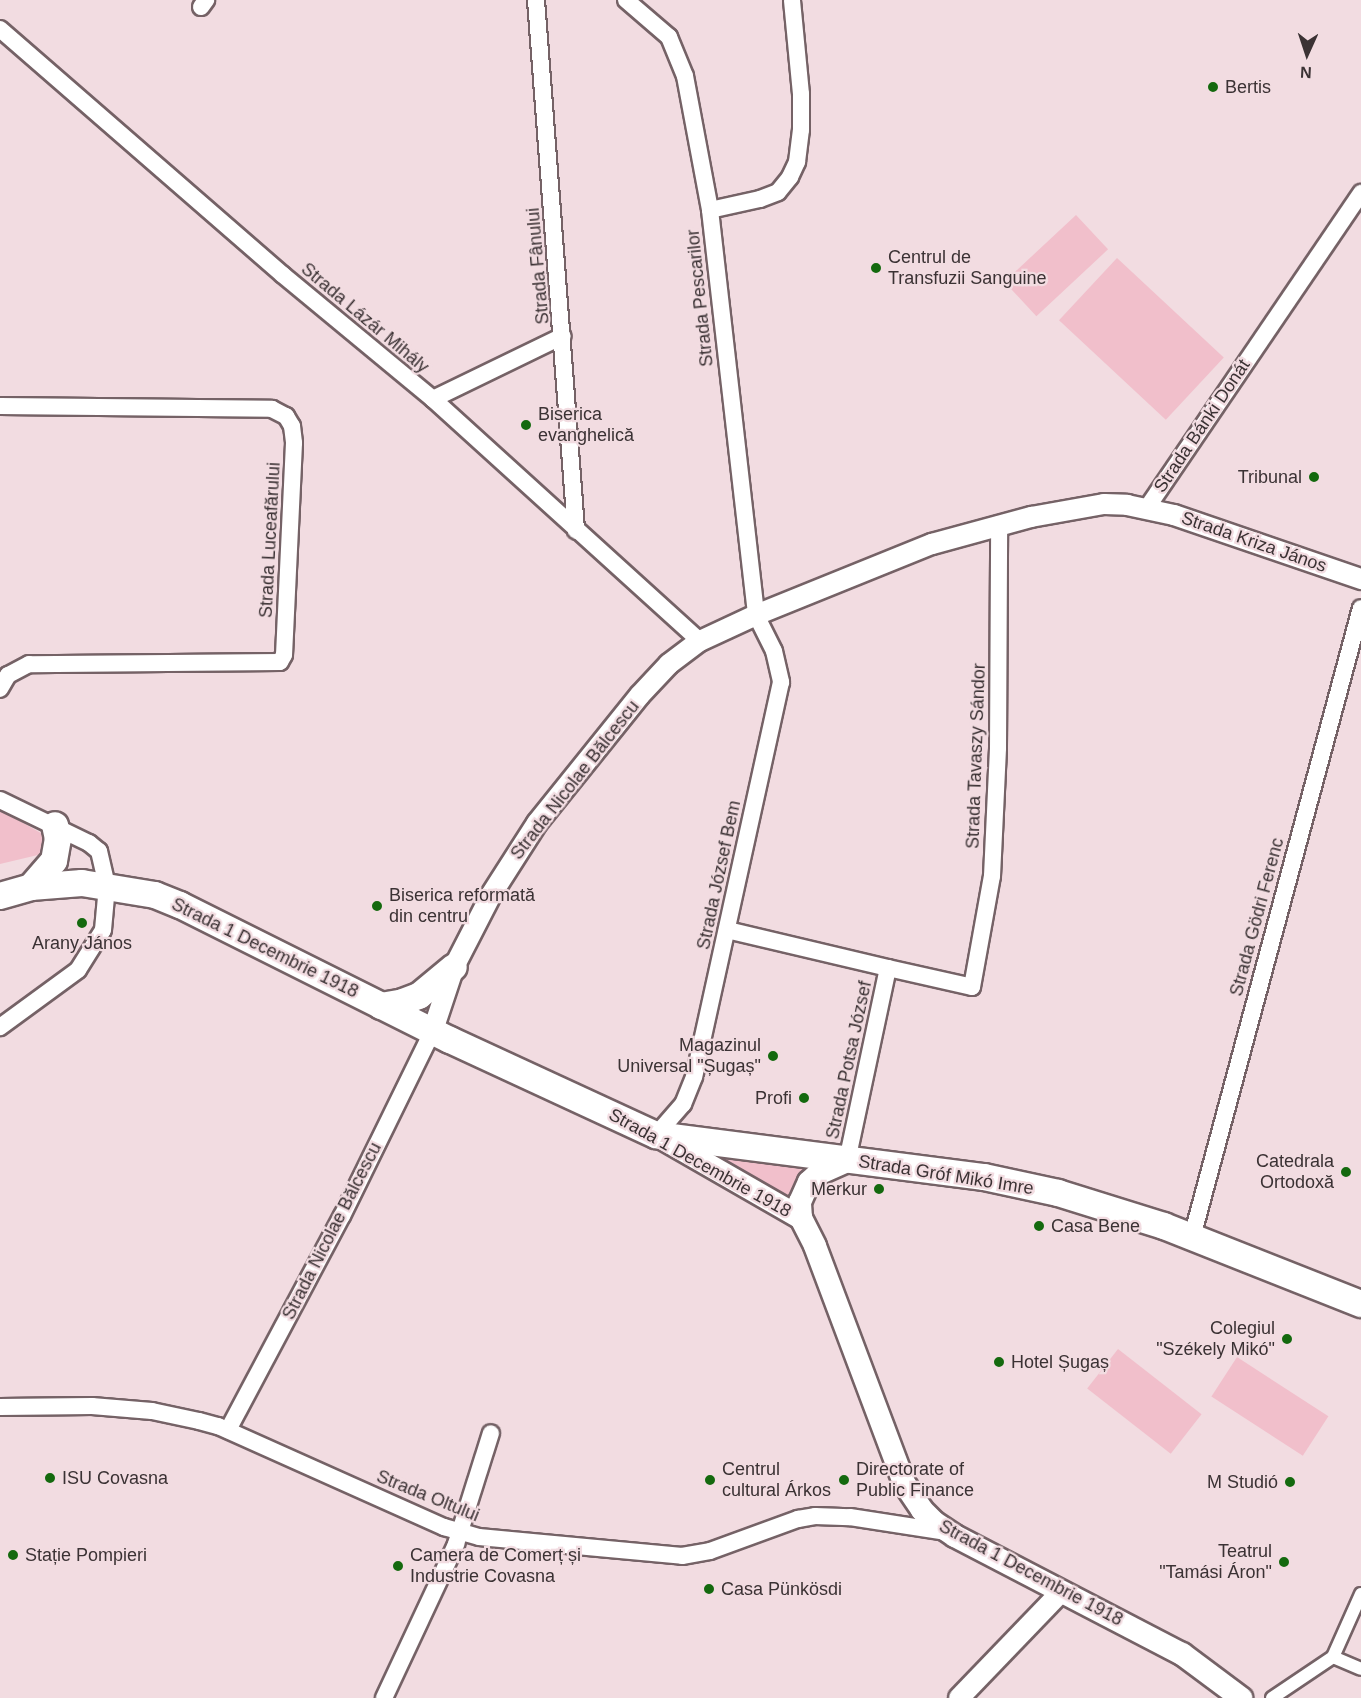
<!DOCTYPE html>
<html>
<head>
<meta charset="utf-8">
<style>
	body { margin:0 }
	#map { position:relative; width:1361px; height:1698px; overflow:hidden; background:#f2dce1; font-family:Arial,sans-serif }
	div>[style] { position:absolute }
	.green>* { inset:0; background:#f1bfcb; transform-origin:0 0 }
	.roads { filter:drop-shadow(2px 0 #756266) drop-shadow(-2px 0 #756266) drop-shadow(0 2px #756266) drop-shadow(0 -2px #756266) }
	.pedestrian>* { height:12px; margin:-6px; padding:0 6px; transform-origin:6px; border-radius:6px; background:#fff }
	.minor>* { height:16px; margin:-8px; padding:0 8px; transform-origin:8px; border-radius:8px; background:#fff }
	.tertiary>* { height:20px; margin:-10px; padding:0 10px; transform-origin:10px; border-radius:10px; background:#fff }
	.secondary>* { height:22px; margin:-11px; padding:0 11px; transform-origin:11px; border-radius:11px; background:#fff }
	.primary>* { height:26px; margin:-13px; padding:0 13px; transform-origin:13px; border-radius:13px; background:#fff }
	.dots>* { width:16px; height:16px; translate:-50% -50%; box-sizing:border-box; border:3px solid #f2dce1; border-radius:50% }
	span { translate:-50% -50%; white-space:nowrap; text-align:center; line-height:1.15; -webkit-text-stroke:4.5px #f2dce1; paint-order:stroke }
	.poi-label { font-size:18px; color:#3b3234 }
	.left { translate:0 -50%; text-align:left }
	.right { translate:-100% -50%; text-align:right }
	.street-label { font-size:18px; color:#3b3234 }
	.north { position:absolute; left:1277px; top:24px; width:60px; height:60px; -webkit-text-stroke:4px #f2dce1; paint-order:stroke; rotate:183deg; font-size:16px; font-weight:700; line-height:24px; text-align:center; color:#3b3234 }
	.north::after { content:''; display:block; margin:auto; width:21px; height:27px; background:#3b3234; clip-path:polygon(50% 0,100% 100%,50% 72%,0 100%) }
</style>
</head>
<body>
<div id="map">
	<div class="green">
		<i style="left:1076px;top:215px;width:47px;height:98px;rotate:47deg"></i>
		<i style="left:1117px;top:258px;width:146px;height:85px;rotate:43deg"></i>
		<i style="clip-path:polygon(0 810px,48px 837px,42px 854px,0 864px)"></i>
		<i style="clip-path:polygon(692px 1149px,812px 1169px,793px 1206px)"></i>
		<i style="left:1118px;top:1349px;width:106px;height:50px;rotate:38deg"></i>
		<i style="left:1237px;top:1357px;width:109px;height:47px;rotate:33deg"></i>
	</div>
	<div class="roads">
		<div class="pedestrian">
			<i style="left:1333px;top:1657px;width:30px;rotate:23deg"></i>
			<i style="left:1272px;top:1698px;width:73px;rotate:-33.9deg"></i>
			<i style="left:1333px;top:1657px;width:69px;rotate:-66deg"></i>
		</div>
		<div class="minor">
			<i style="left:536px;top:0;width:532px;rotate:85.68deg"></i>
			<i style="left:626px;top:0;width:57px;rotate:40.7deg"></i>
			<i style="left:669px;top:37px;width:42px;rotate:67.7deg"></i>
			<i style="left:685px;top:76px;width:136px;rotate:79.4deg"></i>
			<i style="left:710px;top:210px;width:408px;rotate:83.5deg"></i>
			<i style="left:756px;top:615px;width:40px;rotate:63.4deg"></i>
			<i style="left:774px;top:651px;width:32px;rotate:77deg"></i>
			<i style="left:781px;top:682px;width:404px;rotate:102.4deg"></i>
			<i style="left:694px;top:1077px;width:29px;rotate:112deg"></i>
			<i style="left:683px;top:1104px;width:41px;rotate:131.1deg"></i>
			<i style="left:201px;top:7px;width:9px;rotate:-54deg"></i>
			<i style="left:0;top:29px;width:375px;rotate:41deg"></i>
			<i style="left:283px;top:275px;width:195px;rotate:39.6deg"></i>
			<i style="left:433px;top:399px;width:360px;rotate:42.2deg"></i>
			<i style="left:710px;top:210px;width:51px;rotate:-12.4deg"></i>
			<i style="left:760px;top:199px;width:19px;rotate:-21deg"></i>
			<i style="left:778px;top:192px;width:19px;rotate:-51deg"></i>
			<i style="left:790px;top:177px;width:17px;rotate:-65deg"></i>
			<i style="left:797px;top:162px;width:32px;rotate:-83deg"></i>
			<i style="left:801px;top:130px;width:36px;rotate:-90deg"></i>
			<i style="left:801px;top:94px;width:94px;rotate:-95.5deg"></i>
			<i style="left:433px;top:399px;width:144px;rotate:-25.9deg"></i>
			<i style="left:0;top:406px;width:272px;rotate:0.6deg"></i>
			<i style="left:272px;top:409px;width:16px;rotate:27deg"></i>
			<i style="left:286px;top:416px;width:12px;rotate:59deg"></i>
			<i style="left:292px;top:426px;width:17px;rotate:83deg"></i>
			<i style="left:294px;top:443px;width:212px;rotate:92.7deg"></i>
			<i style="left:284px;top:655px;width:8px;rotate:120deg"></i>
			<i style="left:280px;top:662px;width:251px;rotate:179.5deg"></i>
			<i style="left:29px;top:664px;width:24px;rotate:152deg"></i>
			<i style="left:8px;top:675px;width:16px;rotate:120deg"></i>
			<i style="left:1147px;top:508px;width:381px;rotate:-55.8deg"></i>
			<i style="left:0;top:800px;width:99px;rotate:25.8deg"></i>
			<i style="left:89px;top:843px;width:13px;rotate:39deg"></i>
			<i style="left:99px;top:851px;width:36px;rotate:77deg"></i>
			<i style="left:107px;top:886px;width:44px;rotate:95.2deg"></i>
			<i style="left:103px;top:930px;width:47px;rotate:122deg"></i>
			<i style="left:78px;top:970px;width:97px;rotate:143.8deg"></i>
			<i style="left:727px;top:930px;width:165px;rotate:13.3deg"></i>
			<i style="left:888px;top:968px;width:197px;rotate:102deg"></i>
			<i style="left:888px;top:968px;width:86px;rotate:12.7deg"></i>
			<i style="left:972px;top:987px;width:113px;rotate:-79.8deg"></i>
			<i style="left:992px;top:876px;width:128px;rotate:-87.3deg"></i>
			<i style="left:998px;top:748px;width:224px;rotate:-89.7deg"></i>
			<i style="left:1192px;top:1237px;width:651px;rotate:-74.96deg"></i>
			<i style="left:0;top:1407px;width:92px;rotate:-0.6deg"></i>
			<i style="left:92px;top:1406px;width:60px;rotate:4.8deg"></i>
			<i style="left:152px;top:1411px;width:48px;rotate:12deg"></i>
			<i style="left:199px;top:1421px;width:20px;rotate:15deg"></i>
			<i style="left:218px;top:1426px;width:248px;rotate:24.1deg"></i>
			<i style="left:444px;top:1527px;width:36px;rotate:16deg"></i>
			<i style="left:479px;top:1537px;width:204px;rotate:5.3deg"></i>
			<i style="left:682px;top:1556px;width:28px;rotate:-10deg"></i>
			<i style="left:710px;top:1551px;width:94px;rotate:-20deg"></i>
			<i style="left:798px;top:1519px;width:17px;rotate:-10deg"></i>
			<i style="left:815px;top:1516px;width:35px;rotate:2deg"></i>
			<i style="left:850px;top:1517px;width:98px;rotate:8.8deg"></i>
			<i style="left:228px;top:1430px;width:242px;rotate:-62deg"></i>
			<i style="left:342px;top:1216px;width:207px;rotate:-63.9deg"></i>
			<i style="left:384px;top:1698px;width:170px;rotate:-64.9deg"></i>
			<i style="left:456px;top:1544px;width:116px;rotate:-72.5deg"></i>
		</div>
		<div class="tertiary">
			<i style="left:433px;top:1030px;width:66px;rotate:-71.6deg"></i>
			<i style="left:454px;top:967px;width:81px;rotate:-62.8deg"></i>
			<i style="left:491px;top:895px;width:85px;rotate:-57.4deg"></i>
			<i style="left:537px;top:823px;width:164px;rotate:-51.2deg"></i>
			<i style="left:640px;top:695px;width:42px;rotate:-46.9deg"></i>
			<i style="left:669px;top:664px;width:39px;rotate:-37deg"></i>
			<i style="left:700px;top:641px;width:62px;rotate:-24.9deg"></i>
			<i style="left:756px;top:615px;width:190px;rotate:-22deg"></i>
			<i style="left:932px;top:544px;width:103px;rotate:-15.3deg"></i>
			<i style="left:1031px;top:517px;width:74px;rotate:-10.1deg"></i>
			<i style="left:1104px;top:504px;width:23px;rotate:2deg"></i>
			<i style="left:1127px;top:505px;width:48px;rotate:12deg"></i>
			<i style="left:1174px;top:515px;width:198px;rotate:18.9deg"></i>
			<i style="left:959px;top:1698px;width:147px;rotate:-46.1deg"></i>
		</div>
		<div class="secondary">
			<i style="left:660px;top:1137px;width:163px;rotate:29.9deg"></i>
			<i style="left:801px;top:1218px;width:31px;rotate:63deg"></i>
			<i style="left:815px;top:1246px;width:253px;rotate:69.4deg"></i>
			<i style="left:904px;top:1483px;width:32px;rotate:56deg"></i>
			<i style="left:922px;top:1510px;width:17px;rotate:45deg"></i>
			<i style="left:934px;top:1522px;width:25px;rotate:34deg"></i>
			<i style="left:955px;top:1536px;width:256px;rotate:27.5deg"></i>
			<i style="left:1182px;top:1654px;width:74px;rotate:36.7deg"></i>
			<i style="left:801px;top:1218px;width:16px;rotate:-94deg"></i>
			<i style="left:800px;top:1202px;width:22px;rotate:-66deg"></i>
			<i style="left:809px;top:1182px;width:12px;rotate:-42deg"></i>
			<i style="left:818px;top:1174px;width:32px;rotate:-24deg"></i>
		</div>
		<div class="primary">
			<i style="left:31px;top:887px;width:35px;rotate:-49deg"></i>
			<i style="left:54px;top:861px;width:22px;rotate:-80deg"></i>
			<i style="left:58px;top:839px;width:14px;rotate:-102deg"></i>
			<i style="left:0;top:896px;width:32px;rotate:-16deg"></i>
			<i style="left:31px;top:887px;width:51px;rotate:-4.5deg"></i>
			<i style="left:82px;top:883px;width:74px;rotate:9.3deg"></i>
			<i style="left:155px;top:895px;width:27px;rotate:22deg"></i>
			<i style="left:180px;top:905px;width:302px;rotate:26.6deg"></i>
			<i style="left:450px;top:1040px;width:227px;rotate:24.8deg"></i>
			<i style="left:656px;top:1135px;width:331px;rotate:7.3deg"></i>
			<i style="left:984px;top:1177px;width:76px;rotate:12.2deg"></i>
			<i style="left:1058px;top:1193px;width:111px;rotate:17.3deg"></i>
			<i style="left:1164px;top:1226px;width:212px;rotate:21.6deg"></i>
			<i style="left:381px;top:1006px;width:22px;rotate:-10deg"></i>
			<i style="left:403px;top:1002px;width:17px;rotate:-21deg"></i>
			<i style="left:419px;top:996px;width:45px;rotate:-39.6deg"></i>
		</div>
	</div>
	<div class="dots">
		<i style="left:1213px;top:87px;background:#14690e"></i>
		<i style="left:876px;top:268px;background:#14690e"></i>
		<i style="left:526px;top:425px;background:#14690e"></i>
		<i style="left:1314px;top:477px;background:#14690e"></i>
		<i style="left:377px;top:906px;background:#14690e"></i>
		<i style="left:82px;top:923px;background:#14690e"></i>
		<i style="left:773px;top:1056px;background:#14690e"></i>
		<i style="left:804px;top:1098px;background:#14690e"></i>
		<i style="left:1346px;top:1172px;background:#14690e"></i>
		<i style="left:879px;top:1189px;background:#14690e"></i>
		<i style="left:1039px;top:1226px;background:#14690e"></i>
		<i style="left:1287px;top:1339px;background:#14690e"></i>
		<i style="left:999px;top:1362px;background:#14690e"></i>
		<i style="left:50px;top:1478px;background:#14690e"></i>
		<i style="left:710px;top:1480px;background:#14690e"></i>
		<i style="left:844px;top:1480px;background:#14690e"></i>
		<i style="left:1290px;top:1482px;background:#14690e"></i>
		<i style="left:13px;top:1555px;background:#14690e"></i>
		<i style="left:1284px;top:1562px;background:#14690e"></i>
		<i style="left:398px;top:1566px;background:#14690e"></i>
		<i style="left:709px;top:1589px;background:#14690e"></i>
	</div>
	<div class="poi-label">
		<span class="left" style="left:1225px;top:87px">Bertis</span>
		<span class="left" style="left:888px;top:268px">Centrul de<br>Transfuzii Sanguine</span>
		<span class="left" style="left:538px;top:425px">Biserica<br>evanghelică</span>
		<span class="right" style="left:1302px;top:477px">Tribunal</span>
		<span class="left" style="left:389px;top:906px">Biserica reformată<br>din centru</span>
		<span style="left:82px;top:943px">Arany János</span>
		<span class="right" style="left:761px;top:1056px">Magazinul<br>Universal "Șugaș"</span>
		<span class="right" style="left:792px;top:1098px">Profi</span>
		<span class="right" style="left:1334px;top:1172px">Catedrala<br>Ortodoxă</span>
		<span class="right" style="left:867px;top:1189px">Merkur</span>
		<span class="left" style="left:1051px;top:1226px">Casa Bene</span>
		<span class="right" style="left:1275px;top:1339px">Colegiul<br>"Székely Mikó"</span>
		<span class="left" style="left:1011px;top:1362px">Hotel Șugaș</span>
		<span class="left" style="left:722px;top:1480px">Centrul<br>cultural Árkos</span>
		<span class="left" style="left:856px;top:1480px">Directorate of<br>Public Finance</span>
		<span class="left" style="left:62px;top:1478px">ISU Covasna</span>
		<span class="right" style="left:1278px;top:1482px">M Studió</span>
		<span class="right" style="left:1272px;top:1562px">Teatrul<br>"Tamási Áron"</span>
		<span class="left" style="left:25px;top:1555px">Stație Pompieri</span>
		<span class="left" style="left:410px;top:1566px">Camera de Comerț și<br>Industrie Covasna</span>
		<span class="left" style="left:721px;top:1589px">Casa Pünkösdi</span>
	</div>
	<div class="street-label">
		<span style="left:538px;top:266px;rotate:-95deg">Strada Fânului</span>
		<span style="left:700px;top:298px;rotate:-96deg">Strada Pescarilor</span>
		<span style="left:365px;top:318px;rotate:40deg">Strada Lázár Mihály</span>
		<span style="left:1202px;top:426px;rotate:-56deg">Strada Bánki Donát</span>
		<span style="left:270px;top:540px;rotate:-87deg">Strada Luceafărului</span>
		<span style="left:1254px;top:542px;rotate:19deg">Strada Kriza János</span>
		<span style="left:976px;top:756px;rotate:-88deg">Strada Tavaszy Sándor</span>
		<span style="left:575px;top:780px;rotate:-52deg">Strada Nicolae Bălcescu</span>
		<span style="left:719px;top:875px;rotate:-78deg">Strada József Bem</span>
		<span style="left:1257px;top:917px;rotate:-75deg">Strada Gödri Ferenc</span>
		<span style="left:265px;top:948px;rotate:26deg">Strada 1 Decembrie 1918</span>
		<span style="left:849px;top:1060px;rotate:-78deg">Strada Potsa József</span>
		<span style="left:700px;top:1163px;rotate:29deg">Strada 1 Decembrie 1918</span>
		<span style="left:946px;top:1175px;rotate:9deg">Strada Gróf Mikó Imre</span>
		<span style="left:332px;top:1231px;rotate:-63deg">Strada Nicolae Bălcescu</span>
		<span style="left:428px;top:1496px;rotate:22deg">Strada Oltului</span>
		<span style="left:1031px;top:1573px;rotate:28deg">Strada 1 Decembrie 1918</span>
	</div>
	<div class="north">N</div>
</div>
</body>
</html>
